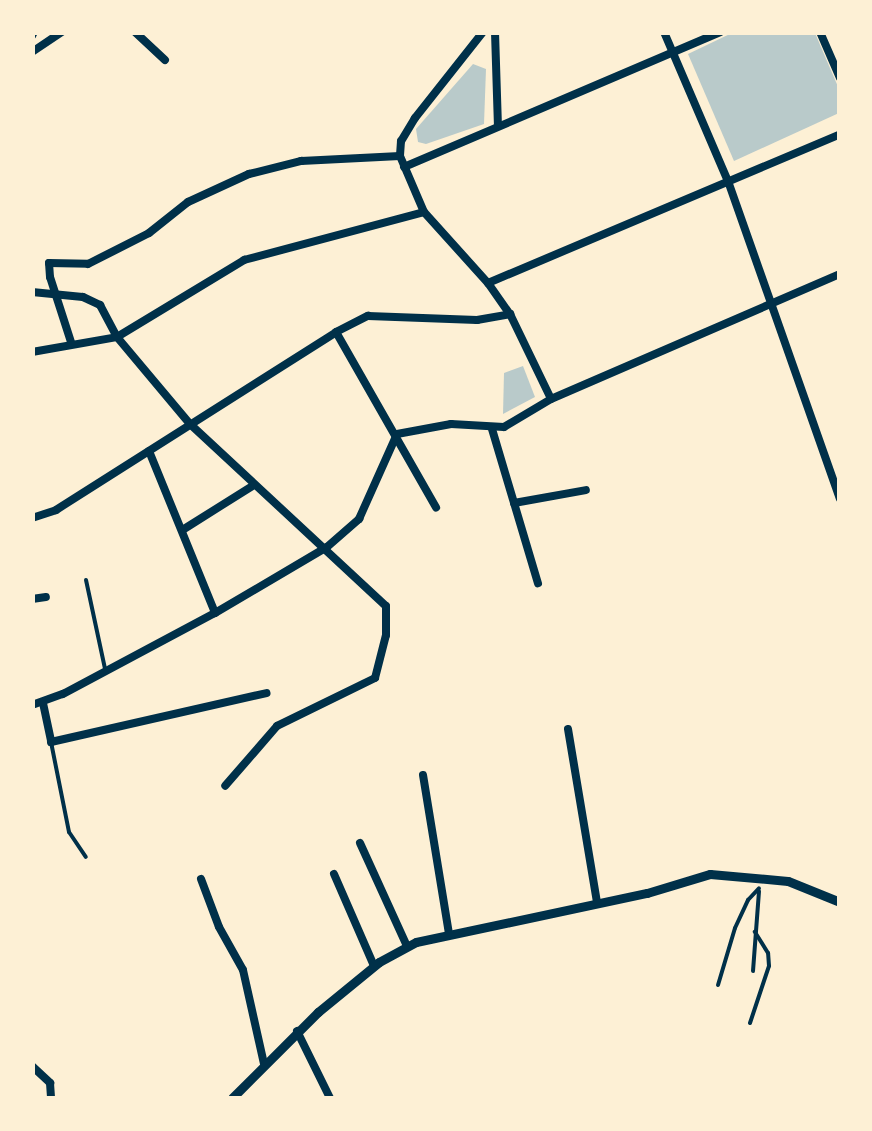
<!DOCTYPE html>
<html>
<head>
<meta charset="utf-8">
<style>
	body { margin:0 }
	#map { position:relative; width:872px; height:1131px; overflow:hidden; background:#fdf0d5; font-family:Lato,sans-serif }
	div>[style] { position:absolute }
	.green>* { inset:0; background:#b9caca }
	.service>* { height:4px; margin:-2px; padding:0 2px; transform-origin:2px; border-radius:2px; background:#003049 }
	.minor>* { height:8px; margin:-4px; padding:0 4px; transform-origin:4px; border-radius:4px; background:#003049 }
	.tertiary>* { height:9px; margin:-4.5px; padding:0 4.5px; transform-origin:4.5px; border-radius:4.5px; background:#003049 }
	span { translate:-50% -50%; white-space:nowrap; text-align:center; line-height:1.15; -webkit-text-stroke:10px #fdf0d5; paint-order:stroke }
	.frame { position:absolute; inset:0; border:35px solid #fdf0d5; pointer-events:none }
</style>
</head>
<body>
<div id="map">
	<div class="green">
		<i style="clip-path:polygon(734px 32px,815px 33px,839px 89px,839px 113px,734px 161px,688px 54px)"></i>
		<i style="clip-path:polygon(473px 64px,486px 69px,484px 124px,426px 144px,418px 142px,416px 129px)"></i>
		<i style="clip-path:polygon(523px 366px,535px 397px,503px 414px,504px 373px)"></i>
	</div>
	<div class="service">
		<i style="left:86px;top:580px;width:91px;rotate:77.9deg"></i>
		<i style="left:51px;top:742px;width:92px;rotate:78.7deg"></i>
		<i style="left:69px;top:832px;width:30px;rotate:56deg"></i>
		<i style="left:753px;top:971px;width:80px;rotate:-85.7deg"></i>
		<i style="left:718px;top:985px;width:59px;rotate:-73.4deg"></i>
		<i style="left:735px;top:928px;width:31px;rotate:-65deg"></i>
		<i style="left:748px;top:900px;width:16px;rotate:-47deg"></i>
		<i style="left:750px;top:1023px;width:60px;rotate:-71.6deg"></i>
		<i style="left:769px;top:966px;width:13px;rotate:-94deg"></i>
		<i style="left:768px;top:953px;width:25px;rotate:-122deg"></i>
	</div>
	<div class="minor">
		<i style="left:135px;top:32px;width:41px;rotate:43deg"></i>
		<i style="left:483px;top:32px;width:110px;rotate:128.3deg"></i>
		<i style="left:415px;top:118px;width:27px;rotate:121deg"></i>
		<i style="left:401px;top:141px;width:15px;rotate:94deg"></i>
		<i style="left:400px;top:156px;width:61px;rotate:66.8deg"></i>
		<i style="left:424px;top:212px;width:96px;rotate:48deg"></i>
		<i style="left:488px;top:283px;width:38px;rotate:55deg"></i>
		<i style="left:510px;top:314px;width:94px;rotate:64.2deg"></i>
		<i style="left:495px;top:32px;width:94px;rotate:88.2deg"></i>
		<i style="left:664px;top:32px;width:162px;rotate:66.8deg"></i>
		<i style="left:728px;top:181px;width:337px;rotate:70.6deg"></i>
		<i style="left:820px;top:32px;width:50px;rotate:66.5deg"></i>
		<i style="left:32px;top:36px;width:4px;rotate:-63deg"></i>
		<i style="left:32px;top:52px;width:36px;rotate:-34deg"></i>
		<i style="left:404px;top:167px;width:344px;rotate:-23.1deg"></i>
		<i style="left:488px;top:283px;width:382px;rotate:-22.9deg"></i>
		<i style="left:32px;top:292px;width:51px;rotate:5.6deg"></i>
		<i style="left:83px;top:297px;width:19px;rotate:25deg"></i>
		<i style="left:100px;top:305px;width:36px;rotate:62deg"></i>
		<i style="left:117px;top:337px;width:114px;rotate:50deg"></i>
		<i style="left:190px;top:424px;width:267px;rotate:42.9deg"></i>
		<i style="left:386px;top:606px;width:29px;rotate:90deg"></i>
		<i style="left:386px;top:635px;width:44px;rotate:104.3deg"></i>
		<i style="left:375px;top:678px;width:109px;rotate:153.9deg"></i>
		<i style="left:277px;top:726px;width:79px;rotate:130.9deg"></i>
		<i style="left:336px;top:332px;width:202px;rotate:60.3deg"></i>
		<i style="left:71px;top:342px;width:68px;rotate:-107.9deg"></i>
		<i style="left:50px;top:277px;width:14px;rotate:-94deg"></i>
		<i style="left:49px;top:263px;width:39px;rotate:1deg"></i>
		<i style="left:88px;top:264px;width:68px;rotate:-26.9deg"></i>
		<i style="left:149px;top:233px;width:50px;rotate:-38.5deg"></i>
		<i style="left:188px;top:202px;width:67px;rotate:-24.7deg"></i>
		<i style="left:249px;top:174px;width:54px;rotate:-14deg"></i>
		<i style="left:301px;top:161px;width:99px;rotate:-2.9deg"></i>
		<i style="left:32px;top:352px;width:86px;rotate:-10deg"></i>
		<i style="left:117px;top:337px;width:149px;rotate:-31.2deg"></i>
		<i style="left:244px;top:260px;width:186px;rotate:-14.9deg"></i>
		<i style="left:492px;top:429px;width:161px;rotate:73.4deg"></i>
		<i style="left:149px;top:451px;width:175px;rotate:67.8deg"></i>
		<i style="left:514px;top:503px;width:73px;rotate:-10.2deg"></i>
		<i style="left:32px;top:518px;width:25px;rotate:-18deg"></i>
		<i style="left:56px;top:510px;width:332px;rotate:-32.4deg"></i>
		<i style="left:336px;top:332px;width:36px;rotate:-27deg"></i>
		<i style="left:368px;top:316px;width:109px;rotate:2.1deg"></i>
		<i style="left:477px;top:320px;width:34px;rotate:-10deg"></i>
		<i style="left:184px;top:529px;width:83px;rotate:-32.2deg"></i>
		<i style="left:32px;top:599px;width:14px;rotate:-8deg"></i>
		<i style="left:43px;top:703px;width:40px;rotate:78deg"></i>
		<i style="left:51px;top:742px;width:221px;rotate:-12.8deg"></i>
		<i style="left:32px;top:705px;width:33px;rotate:-20deg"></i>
		<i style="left:63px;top:694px;width:172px;rotate:-28.1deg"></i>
		<i style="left:215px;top:613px;width:130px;rotate:-30.5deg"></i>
		<i style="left:327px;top:547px;width:43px;rotate:-41.2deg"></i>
		<i style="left:359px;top:519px;width:93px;rotate:-65.9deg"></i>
		<i style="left:397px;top:434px;width:55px;rotate:-10.5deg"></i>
		<i style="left:451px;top:424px;width:53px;rotate:3.2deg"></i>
		<i style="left:504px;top:427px;width:55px;rotate:-30.8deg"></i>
		<i style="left:551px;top:399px;width:315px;rotate:-23.4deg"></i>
		<i style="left:568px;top:729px;width:175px;rotate:80.5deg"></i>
		<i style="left:423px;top:775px;width:160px;rotate:80.7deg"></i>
		<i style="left:360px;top:843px;width:113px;rotate:65.5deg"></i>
		<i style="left:334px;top:874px;width:100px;rotate:66.5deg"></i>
		<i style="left:201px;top:879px;width:51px;rotate:69.4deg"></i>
		<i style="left:219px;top:927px;width:49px;rotate:60.8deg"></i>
		<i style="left:243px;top:970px;width:96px;rotate:77.4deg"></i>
		<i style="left:297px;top:1031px;width:75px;rotate:63.8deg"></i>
		<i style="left:32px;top:1066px;width:25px;rotate:43deg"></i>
		<i style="left:50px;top:1083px;width:15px;rotate:86deg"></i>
	</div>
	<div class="tertiary">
		<i style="left:232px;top:1098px;width:122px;rotate:-45deg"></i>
		<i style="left:318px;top:1012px;width:79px;rotate:-39.3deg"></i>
		<i style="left:379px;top:962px;width:42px;rotate:-28.4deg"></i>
		<i style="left:416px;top:942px;width:236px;rotate:-12deg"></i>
		<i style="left:647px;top:893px;width:66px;rotate:-16.8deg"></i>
		<i style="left:710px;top:874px;width:78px;rotate:5.1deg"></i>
		<i style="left:788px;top:881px;width:56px;rotate:22deg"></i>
	</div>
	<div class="frame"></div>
</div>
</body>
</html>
